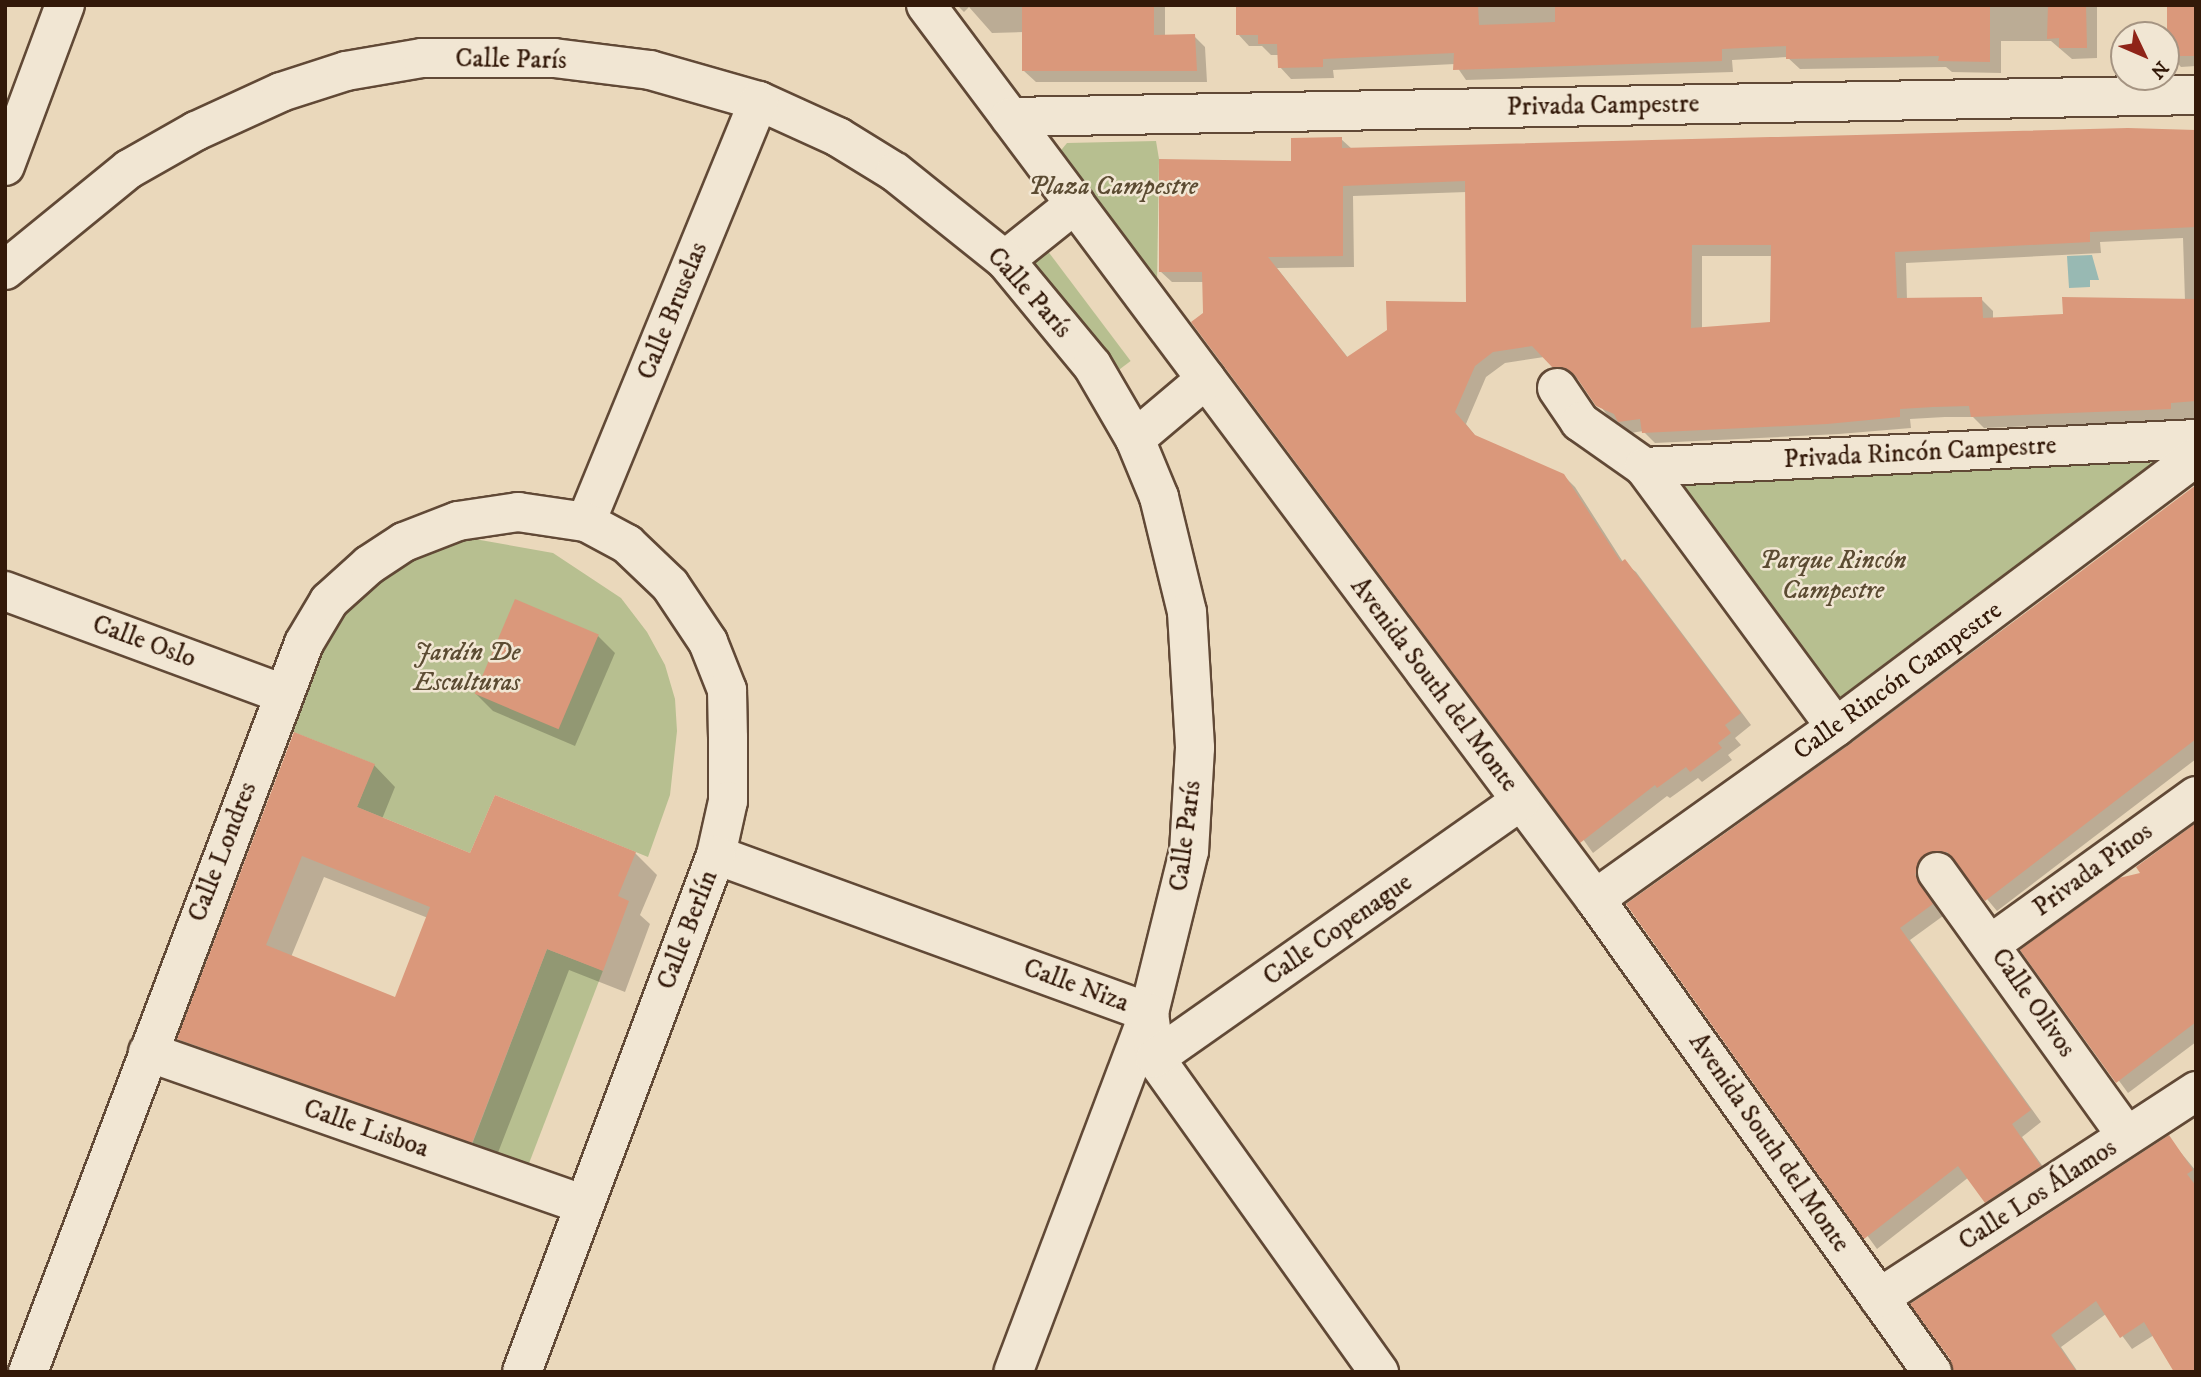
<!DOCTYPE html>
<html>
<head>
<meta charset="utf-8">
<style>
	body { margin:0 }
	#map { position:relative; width:2201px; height:1377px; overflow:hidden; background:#ead8bb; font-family:"IM FELL DW Pica",serif }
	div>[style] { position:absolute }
	.green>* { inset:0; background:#b7bf90; transform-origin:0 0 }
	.water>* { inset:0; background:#98b9b3 }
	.shadow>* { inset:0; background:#0003 }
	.building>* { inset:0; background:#da987b; transform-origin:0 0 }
	.roads { filter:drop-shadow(2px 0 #614936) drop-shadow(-2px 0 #614936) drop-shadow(0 2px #614936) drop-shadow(0 -2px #614936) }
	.street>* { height:38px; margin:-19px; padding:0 19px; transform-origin:19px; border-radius:19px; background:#f1e6d3 }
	span { translate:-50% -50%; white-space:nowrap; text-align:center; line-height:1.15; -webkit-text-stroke:5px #f1e6d3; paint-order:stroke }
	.street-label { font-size:26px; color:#331909 }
	.park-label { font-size:26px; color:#5b4b32; font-style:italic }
	.frame { position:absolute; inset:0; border:7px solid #331909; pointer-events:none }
	.north { position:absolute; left:2110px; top:21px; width:70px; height:70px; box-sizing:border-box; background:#f1e6d3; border:2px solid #a59482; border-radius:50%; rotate:134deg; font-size:19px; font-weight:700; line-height:28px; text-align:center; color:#331909 }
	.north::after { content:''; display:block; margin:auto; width:24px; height:32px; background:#8f2418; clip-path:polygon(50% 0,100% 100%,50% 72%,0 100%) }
</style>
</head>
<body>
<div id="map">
	<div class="green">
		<i style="clip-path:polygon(1156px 141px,1159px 159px,1157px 284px,1053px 160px,1067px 143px)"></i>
		<i style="left:1047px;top:250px;width:139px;height:51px;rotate:53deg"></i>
		<i style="clip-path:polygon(2170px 452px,1823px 711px,1665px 485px)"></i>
		<i style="clip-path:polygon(469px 538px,553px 553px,621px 598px,647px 632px,665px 665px,675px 699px,677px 731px,670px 795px,648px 857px,495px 795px,470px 853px,357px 807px,374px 764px,263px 720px,274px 692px,393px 553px)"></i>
		<i style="left:547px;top:949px;width:60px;height:222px;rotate:21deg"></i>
	</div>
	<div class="water">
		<i style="clip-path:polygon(2092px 255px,2099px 280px,2090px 280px,2090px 287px,2069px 288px,2067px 256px)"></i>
	</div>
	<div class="shadow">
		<i style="clip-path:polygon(957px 5px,1165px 5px,1165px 36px,1194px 36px,1205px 47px,1207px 82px,1036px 82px,1024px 71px,1024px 32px,992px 33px,969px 7px,964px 12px)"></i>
		<i style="clip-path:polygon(1237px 5px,2097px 5px,2097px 58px,2072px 59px,2051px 41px,2001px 41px,2001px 73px,1952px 72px,1946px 67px,1800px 69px,1787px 57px,1732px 60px,1733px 72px,1466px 80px,1455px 64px,1333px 70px,1334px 78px,1291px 79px,1280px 67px,1279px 55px,1271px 55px,1262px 46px,1249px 46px,1238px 34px)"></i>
		<i style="clip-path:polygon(2196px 5px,2196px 66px,2181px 67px,2170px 55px)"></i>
		<i style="clip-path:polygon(evenodd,2196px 130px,2196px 420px,1984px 428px,1973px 417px,1945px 417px,1910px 419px,1911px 428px,1839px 434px,1655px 443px,1643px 431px,1631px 433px,1609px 417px,1579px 379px,1565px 378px,1544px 357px,1505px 363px,1486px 377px,1466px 424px,1477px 438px,1563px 475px,1575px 487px,1623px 562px,1636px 572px,1751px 725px,1735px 738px,1741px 745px,1728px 755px,1732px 760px,1702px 782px,1698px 778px,1670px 798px,1667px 796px,1593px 853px,1205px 314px,1204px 282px,1172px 282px,1160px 271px,1293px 163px,1341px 139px,1352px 149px,2196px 130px,1467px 192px,1468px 303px,1349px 359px,1277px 268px,1354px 267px,1353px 196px,1467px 192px,2196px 130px,2183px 238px,2185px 301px,2065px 316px,1993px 319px,1993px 311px,1981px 299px,1907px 300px,1906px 263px,2101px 253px,2100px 242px,2183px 238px,2196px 130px,1702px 256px,1773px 256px,1772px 324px,1702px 329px,1702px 256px)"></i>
		<i style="clip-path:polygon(2196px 488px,2196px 759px,1997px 911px,1957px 863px,1946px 861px,1926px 888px,1943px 916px,1910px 940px,2041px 1122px,2022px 1137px,2051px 1178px,1998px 1213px,1969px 1177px,1877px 1249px,1628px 905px)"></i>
		<i style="clip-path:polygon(598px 636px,615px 653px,575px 746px,493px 711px,476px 694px)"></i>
		<i style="clip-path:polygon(evenodd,295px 734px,374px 765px,395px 787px,382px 819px,471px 855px,635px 853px,657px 875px,640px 915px,650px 924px,625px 992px,569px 970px,494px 1163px,201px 1061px,179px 1039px,295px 734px,324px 877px,428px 918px,396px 999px,291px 957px,324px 877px)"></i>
		<i style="clip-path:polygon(2196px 825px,2196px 1042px,2128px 1093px,2023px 950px,2143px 874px)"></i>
		<i style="clip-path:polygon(2168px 1137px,2196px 1171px,2196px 1372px,2154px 1335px,2132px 1349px,2106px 1314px,2061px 1347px,2078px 1372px,1955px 1372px)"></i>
	</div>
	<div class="building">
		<i style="clip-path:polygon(1022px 5px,1154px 5px,1154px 35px,1195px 34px,1197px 71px,1022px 71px)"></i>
		<i style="clip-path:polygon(1236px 5px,1478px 5px,1479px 25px,1555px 22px,1555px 5px,1990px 5px,1990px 62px,1938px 61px,1939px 56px,1786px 59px,1786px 46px,1722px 49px,1722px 61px,1453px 70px,1454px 53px,1323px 59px,1323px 67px,1278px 68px,1277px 44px,1258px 44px,1258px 35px,1236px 35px)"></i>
		<i style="clip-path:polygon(2048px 5px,2086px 5px,2087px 48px,2059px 48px,2059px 38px,2047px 39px)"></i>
		<i style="left:2167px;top:5px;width:29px;height:51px"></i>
		<i style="clip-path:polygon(evenodd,2128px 128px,2196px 130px,2196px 227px,2090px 232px,2090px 242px,1895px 252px,1897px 298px,1982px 297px,1983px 318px,2063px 314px,2062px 297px,2196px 299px,2196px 401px,2171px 403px,2171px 409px,1971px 417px,1969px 406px,1933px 407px,1900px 409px,1900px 417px,1827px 424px,1642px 433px,1640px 419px,1618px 422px,1614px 414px,1596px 406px,1575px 375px,1566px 368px,1552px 367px,1532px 346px,1493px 352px,1475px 366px,1455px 412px,1475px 435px,1564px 474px,1621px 562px,1625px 559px,1741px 713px,1725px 725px,1731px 733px,1718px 743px,1722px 748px,1690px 772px,1686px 767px,1657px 788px,1655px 785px,1580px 843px,1191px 322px,1203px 313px,1202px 272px,1159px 272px,1159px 159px,1291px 161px,1291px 138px,1342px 137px,1342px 148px,2128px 128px,1465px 181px,1466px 302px,1386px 301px,1387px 330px,1347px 357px,1268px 257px,1343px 256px,1343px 186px,1465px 181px,2128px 128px,1692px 245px,1771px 245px,1770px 322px,1691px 328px,1692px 245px)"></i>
		<i style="clip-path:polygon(2196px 485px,2196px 739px,1985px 901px,1947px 852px,1925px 854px,1915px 875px,1933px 904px,1900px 928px,2031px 1110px,2012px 1124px,2041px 1166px,1985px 1203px,1958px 1166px,1864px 1239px,1626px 904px,1849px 745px)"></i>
		<i style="left:515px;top:599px;width:91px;height:103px;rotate:23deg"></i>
		<i style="clip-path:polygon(evenodd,294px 732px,375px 764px,357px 807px,470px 853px,495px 795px,636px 852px,618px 896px,629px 901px,603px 971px,547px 949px,472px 1143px,177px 1039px,294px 732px,302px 856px,430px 907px,395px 997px,266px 945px,302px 856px)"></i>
		<i style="clip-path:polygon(2196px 823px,2196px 1022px,2116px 1083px,2020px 950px,2119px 878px,2140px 873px,2136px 867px)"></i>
		<i style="clip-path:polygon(2169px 1135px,2193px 1170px,2187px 1174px,2196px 1186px,2196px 1372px,2174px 1372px,2144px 1322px,2120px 1338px,2096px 1301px,2051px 1335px,2077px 1372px,1954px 1372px,1950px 1359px,1910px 1304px)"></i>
	</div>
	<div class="roads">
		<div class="street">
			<i style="left:926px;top:5px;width:1117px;rotate:53.19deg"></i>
			<i style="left:1595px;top:899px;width:581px;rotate:54.53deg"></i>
			<i style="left:1010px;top:117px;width:1186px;rotate:-1.06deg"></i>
			<i style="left:5px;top:166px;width:172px;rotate:-69.6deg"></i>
			<i style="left:1005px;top:260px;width:90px;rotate:-38.7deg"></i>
			<i style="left:5px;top:270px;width:160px;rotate:-39.2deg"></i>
			<i style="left:129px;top:169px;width:77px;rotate:-29.6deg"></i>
			<i style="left:196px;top:131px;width:94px;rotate:-24.6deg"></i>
			<i style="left:281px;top:92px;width:68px;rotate:-17.9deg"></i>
			<i style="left:346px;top:71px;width:77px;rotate:-9.7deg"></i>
			<i style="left:422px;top:58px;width:132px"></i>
			<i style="left:554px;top:58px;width:97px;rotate:7.1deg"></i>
			<i style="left:650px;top:70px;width:113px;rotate:15.9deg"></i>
			<i style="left:759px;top:101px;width:87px;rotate:24.5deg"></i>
			<i style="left:838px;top:137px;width:67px;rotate:31.6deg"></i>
			<i style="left:895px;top:172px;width:141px;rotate:38.7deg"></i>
			<i style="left:1005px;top:260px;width:136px;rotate:50.4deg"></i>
			<i style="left:1092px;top:365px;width:86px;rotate:59.8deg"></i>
			<i style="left:1135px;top:439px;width:63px;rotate:67.5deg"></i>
			<i style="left:1159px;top:497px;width:118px;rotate:76.3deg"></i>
			<i style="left:1187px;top:612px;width:136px;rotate:86.6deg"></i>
			<i style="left:1195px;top:748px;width:103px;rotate:93.3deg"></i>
			<i style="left:1189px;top:851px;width:167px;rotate:103.9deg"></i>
			<i style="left:1149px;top:1013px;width:384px;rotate:110.7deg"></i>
			<i style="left:1557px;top:388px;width:41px;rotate:55.9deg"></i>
			<i style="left:1580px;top:422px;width:78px;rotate:35.1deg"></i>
			<i style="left:1644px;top:467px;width:323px;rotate:53.6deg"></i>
			<i style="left:1135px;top:439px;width:93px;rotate:-40.2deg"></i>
			<i style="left:1644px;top:467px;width:553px;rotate:-2.9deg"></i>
			<i style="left:586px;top:522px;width:455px;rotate:-67.7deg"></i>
			<i style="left:5px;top:591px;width:296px;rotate:20.3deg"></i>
			<i style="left:716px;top:855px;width:461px;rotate:20deg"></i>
			<i style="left:1149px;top:1013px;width:45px;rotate:82.4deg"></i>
			<i style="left:1155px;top:1058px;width:386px;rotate:54.5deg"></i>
			<i style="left:1937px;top:872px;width:325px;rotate:54.3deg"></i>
			<i style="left:1595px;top:899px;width:296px;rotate:-35.5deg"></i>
			<i style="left:1836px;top:727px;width:450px;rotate:-36.9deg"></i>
			<i style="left:1991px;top:944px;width:253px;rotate:-35.8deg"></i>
			<i style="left:148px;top:1052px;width:462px;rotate:19.3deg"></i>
			<i style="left:1155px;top:1058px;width:447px;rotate:-35.1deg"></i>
			<i style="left:1879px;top:1298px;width:379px;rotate:-33.1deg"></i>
			<i style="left:28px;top:1372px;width:779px;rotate:-69.26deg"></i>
			<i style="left:304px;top:643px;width:49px;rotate:-59.2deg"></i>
			<i style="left:329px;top:601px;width:54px;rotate:-42deg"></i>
			<i style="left:369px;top:565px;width:42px;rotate:-33.3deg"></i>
			<i style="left:404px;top:542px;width:58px;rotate:-21.3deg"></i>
			<i style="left:458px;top:521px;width:61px;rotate:-8.5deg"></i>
			<i style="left:518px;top:512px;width:69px;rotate:8.4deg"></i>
			<i style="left:586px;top:522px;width:47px;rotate:28.2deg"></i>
			<i style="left:627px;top:544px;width:59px;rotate:43.6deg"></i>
			<i style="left:670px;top:585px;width:69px;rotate:56.3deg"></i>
			<i style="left:708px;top:642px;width:52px;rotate:68.4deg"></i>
			<i style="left:727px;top:690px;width:48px;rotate:88.8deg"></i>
			<i style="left:728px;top:738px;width:63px;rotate:90deg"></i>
			<i style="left:728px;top:801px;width:55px;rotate:102.5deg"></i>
			<i style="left:716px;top:855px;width:552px;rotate:110.57deg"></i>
		</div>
	</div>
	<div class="street-label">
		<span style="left:511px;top:60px;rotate:1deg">Calle París</span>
		<span style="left:1603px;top:106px;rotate:-1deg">Privada Campestre</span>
		<span style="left:1029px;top:293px;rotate:48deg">Calle París</span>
		<span style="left:673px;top:311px;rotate:-68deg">Calle Bruselas</span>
		<span style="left:1920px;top:453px;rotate:-3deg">Privada Rincón Campestre</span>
		<span style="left:144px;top:642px;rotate:20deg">Calle Oslo</span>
		<span style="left:1898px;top:681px;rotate:-36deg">Calle Rincón Campestre</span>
		<span style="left:1434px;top:685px;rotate:53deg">Avenida South del Monte</span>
		<span style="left:1186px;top:836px;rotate:-83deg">Calle París</span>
		<span style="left:223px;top:852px;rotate:-69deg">Calle Londres</span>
		<span style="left:2093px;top:870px;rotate:-36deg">Privada Pinos</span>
		<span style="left:688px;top:930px;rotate:-69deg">Calle Berlín</span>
		<span style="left:1338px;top:930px;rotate:-35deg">Calle Copenague</span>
		<span style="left:1076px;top:986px;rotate:20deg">Calle Niza</span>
		<span style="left:2033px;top:1003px;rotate:55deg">Calle Olivos</span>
		<span style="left:366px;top:1129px;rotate:19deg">Calle Lisboa</span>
		<span style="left:1769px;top:1143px;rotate:55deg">Avenida South del Monte</span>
		<span style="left:2038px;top:1195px;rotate:-33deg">Calle Los Álamos</span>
	</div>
	<div class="park-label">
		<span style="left:1113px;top:187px">Plaza Campestre</span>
		<span style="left:1833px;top:576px">Parque Rincón<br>Campestre</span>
		<span style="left:467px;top:668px">Jardín De<br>Esculturas</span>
	</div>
	<div class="frame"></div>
	<div class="north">N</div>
</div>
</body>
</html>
